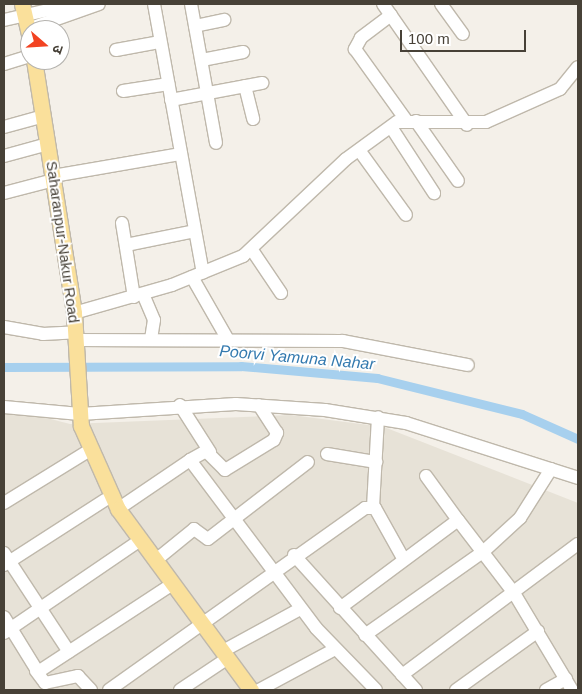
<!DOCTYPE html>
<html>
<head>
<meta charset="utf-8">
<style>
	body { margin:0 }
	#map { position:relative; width:582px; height:694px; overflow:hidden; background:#f4f0e9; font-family:Arial,"Noto Sans Devanagari",sans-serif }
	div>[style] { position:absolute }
	.residential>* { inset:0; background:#e7e2d7 }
	.canal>* { height:9px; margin:-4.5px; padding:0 4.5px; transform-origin:4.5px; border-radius:4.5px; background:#a7d0ee }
	.roads { filter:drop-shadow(1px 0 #bfb8ab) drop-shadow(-1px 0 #bfb8ab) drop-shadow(0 1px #bfb8ab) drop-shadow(0 -1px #bfb8ab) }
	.minor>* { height:12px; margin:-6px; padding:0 6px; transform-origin:6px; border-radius:6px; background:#fff }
	.major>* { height:15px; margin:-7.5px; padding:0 7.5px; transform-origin:7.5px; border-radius:7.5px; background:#fae09b }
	span { translate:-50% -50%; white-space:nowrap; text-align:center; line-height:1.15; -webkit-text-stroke:4px #fff; paint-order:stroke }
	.street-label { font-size:15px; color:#474137 }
	.water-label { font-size:16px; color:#347aaf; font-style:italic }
	.frame { position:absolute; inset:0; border:5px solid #474137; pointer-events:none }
	.north { position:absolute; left:20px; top:20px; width:50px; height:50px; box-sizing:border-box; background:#fff; border:1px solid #b5b3af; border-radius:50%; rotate:109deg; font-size:14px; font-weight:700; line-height:20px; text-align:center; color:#474137 }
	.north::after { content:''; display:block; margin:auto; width:18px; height:22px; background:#f24322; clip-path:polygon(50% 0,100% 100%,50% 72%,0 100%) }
	.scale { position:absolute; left:400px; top:30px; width:126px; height:22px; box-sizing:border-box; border:2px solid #474137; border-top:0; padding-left:6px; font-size:15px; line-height:18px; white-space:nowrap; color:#474137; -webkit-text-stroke:4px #fff; paint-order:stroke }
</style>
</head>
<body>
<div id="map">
	<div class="residential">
		<i style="clip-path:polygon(4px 407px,70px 424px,291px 415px,384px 427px,578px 503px,578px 690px,4px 690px)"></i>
	</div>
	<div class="canal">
		<i style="left:4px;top:367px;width:237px;rotate:-0.2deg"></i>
		<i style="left:241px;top:366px;width:137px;rotate:5deg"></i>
		<i style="left:377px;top:378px;width:149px;rotate:13.9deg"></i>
		<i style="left:522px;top:414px;width:61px;rotate:24.1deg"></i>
	</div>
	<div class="roads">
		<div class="minor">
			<i style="left:154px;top:4px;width:273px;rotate:79.7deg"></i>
			<i style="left:191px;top:4px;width:141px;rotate:79.8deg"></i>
			<i style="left:383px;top:4px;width:147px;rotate:55.2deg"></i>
			<i style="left:441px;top:4px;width:37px;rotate:54deg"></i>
			<i style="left:391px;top:15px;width:38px;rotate:143deg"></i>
			<i style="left:361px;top:38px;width:13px;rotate:119deg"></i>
			<i style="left:355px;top:49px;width:87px;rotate:54.3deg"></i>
			<i style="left:4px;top:20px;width:73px;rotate:-12.7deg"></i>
			<i style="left:195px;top:26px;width:30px;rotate:-12deg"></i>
			<i style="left:28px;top:29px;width:75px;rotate:-19.4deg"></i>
			<i style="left:116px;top:50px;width:45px;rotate:-10.3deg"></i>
			<i style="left:202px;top:60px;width:42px;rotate:-11deg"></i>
			<i style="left:4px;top:64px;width:27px;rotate:-17deg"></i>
			<i style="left:245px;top:86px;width:34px;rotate:76deg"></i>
			<i style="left:123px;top:91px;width:46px;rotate:-8.8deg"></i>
			<i style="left:171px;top:100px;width:93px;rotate:-10.6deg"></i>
			<i style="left:416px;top:121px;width:73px;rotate:55deg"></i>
			<i style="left:4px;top:127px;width:41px;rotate:-15.4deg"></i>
			<i style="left:391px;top:127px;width:79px;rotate:56.9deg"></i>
			<i style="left:359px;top:150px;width:80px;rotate:54.1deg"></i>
			<i style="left:4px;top:156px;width:46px;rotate:-15.3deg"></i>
			<i style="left:53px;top:176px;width:130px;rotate:-9.8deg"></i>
			<i style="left:4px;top:193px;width:52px;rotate:-14.6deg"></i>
			<i style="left:122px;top:223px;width:75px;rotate:80.8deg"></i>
			<i style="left:126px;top:245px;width:70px;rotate:-11.5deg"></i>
			<i style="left:252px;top:250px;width:52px;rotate:56deg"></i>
			<i style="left:192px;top:277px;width:70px;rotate:60.2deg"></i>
			<i style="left:143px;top:294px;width:28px;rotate:67deg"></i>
			<i style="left:154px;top:320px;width:18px;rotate:99deg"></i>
			<i style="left:74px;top:313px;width:102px;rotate:-15.9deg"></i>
			<i style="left:172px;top:285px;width:77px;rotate:-22.2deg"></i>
			<i style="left:243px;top:256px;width:141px;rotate:-43.3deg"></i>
			<i style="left:346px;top:159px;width:63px;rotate:-36deg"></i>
			<i style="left:397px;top:122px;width:89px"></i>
			<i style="left:486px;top:122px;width:81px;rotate:-24deg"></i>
			<i style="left:560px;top:89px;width:28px;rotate:-51deg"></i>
			<i style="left:4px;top:327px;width:40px;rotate:10deg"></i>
			<i style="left:43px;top:334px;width:33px;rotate:-3deg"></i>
			<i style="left:76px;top:340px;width:267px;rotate:0.2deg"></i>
			<i style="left:343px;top:341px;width:127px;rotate:10.9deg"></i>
			<i style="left:180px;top:405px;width:56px;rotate:57.4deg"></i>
			<i style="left:4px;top:407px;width:76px;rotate:5.3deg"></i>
			<i style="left:80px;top:414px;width:156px;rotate:-3.7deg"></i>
			<i style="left:236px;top:404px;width:89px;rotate:3.9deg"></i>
			<i style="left:325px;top:410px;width:82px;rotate:9.1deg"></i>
			<i style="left:406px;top:423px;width:181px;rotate:17.7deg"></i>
			<i style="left:327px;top:454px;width:50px;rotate:9.3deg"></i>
			<i style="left:190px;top:460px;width:18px;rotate:-29deg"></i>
			<i style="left:206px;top:451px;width:27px;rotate:45deg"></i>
			<i style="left:225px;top:470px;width:57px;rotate:-31.5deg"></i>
			<i style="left:274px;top:440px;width:8px;rotate:-67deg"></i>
			<i style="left:277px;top:433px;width:33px;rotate:-123deg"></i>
			<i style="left:426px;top:476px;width:54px;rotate:54deg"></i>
			<i style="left:4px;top:503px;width:95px;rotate:-31.7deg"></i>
			<i style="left:373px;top:507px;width:90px;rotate:-86.8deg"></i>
			<i style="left:118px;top:509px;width:87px;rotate:-34.2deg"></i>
			<i style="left:190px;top:460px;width:210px;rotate:53.1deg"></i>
			<i style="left:316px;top:628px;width:86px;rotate:45.9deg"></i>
			<i style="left:4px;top:553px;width:118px;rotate:56.7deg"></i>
			<i style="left:294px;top:555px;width:182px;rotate:47.9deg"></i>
			<i style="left:156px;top:560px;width:49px;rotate:-39.2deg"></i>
			<i style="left:194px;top:529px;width:17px;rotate:36deg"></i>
			<i style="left:208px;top:539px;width:126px;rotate:-37.6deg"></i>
			<i style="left:4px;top:565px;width:120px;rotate:-32.8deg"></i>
			<i style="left:340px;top:608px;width:147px;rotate:-36.7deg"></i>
			<i style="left:458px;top:520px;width:92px;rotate:52.5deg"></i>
			<i style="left:514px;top:593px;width:113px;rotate:59.1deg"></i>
			<i style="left:4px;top:617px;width:65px;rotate:58.3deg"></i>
			<i style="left:38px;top:672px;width:155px;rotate:-33.2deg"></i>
			<i style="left:4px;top:633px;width:160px;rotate:-34.3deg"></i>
			<i style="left:365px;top:635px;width:146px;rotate:-35.2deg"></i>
			<i style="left:484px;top:551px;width:49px;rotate:-42.5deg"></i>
			<i style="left:520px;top:518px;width:58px;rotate:-57.7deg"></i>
			<i style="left:223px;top:651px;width:88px;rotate:-28.6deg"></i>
			<i style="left:36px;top:671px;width:15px;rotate:53deg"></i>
			<i style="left:45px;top:683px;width:34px;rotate:-12deg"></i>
			<i style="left:78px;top:676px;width:19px;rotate:47deg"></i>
			<i style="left:402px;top:675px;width:219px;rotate:-36.7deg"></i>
			<i style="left:109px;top:690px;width:314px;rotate:-35.4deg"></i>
			<i style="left:365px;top:508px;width:10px"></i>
			<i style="left:375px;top:508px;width:57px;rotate:60.8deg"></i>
			<i style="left:180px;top:690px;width:50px;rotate:-33.7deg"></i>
			<i style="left:259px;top:690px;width:86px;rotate:-28.3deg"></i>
			<i style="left:456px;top:690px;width:101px;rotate:-35.7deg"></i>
			<i style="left:546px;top:690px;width:23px;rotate:-29deg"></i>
		</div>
		<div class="major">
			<i style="left:22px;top:4px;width:37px;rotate:77deg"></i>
			<i style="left:34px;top:60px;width:256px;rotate:81deg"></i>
			<i style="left:74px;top:313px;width:113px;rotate:86.5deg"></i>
			<i style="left:81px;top:426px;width:91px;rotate:66deg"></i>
			<i style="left:118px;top:509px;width:225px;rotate:53.7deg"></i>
		</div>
	</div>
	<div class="street-label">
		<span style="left:63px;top:242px;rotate:82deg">Saharanpur-Nakur Road</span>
	</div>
	<div class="water-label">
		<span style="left:297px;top:358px;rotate:5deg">Poorvi Yamuna Nahar</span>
	</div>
	<div class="frame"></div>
	<div class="north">उ</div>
	<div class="scale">100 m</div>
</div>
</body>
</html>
